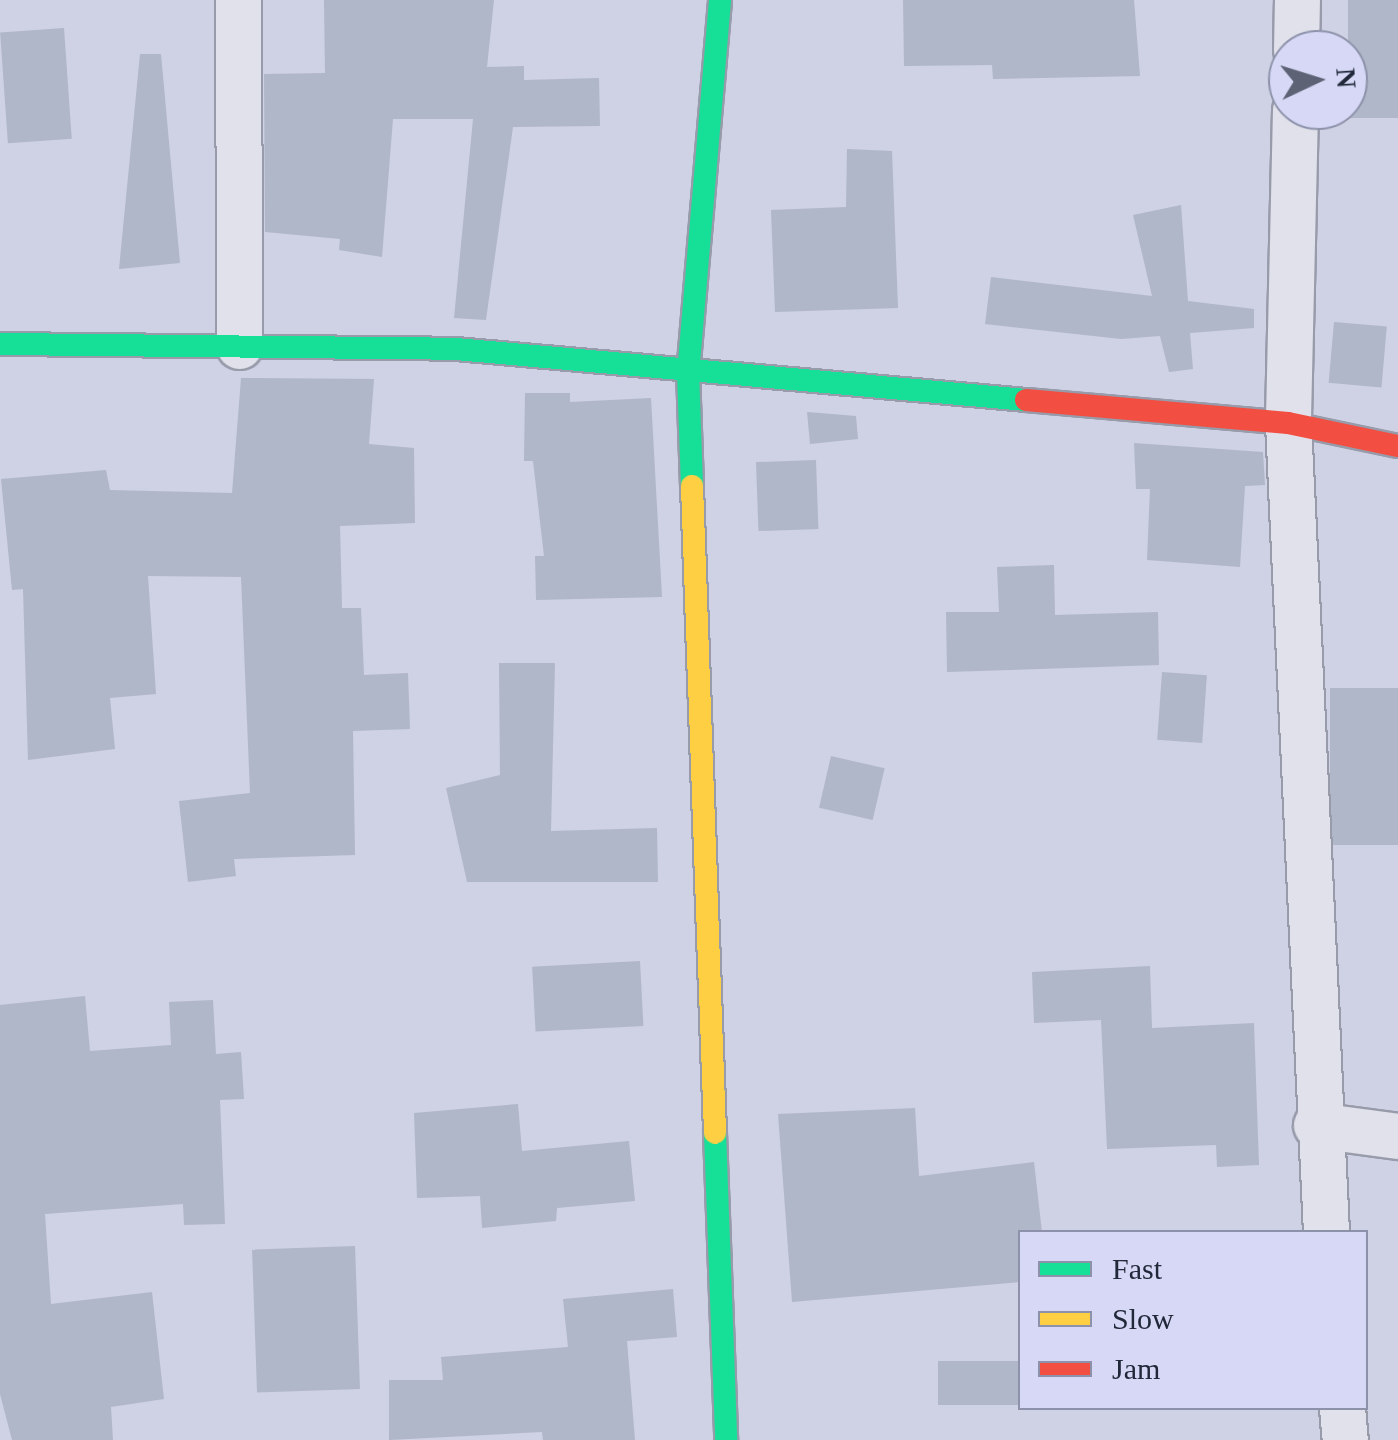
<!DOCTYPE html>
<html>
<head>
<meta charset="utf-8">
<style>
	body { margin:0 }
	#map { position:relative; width:1398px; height:1440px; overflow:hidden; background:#cfd1e4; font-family:"Times New Roman",serif }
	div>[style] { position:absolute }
	.building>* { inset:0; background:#b0b7c8; transform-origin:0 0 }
	.roads { filter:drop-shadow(2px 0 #979baa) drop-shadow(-2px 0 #979baa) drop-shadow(0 2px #979baa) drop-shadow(0 -2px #979baa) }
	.street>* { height:45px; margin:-22.5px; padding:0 22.5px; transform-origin:22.5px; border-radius:22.5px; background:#e1e1ec }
	.fast>* { height:22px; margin:-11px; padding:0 11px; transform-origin:11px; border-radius:11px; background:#16e098 }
	.slow>* { height:22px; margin:-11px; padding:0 11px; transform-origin:11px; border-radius:11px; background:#ffcf43 }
	.jam>* { height:22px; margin:-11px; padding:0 11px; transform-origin:11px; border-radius:11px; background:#f24e42 }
	span { translate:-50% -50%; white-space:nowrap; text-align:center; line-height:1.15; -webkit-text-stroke:9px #d6d8f5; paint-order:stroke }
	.legend { position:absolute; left:1018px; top:1230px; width:350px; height:180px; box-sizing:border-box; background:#d6d8f5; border:2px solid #8d92aa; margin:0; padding:12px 18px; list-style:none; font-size:30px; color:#202839 }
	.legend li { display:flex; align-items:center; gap:20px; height:50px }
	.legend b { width:50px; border:2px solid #8d92aa }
	.north { position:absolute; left:1268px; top:30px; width:100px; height:100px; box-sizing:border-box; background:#d6d8f5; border:2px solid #8d92aa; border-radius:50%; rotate:86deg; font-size:28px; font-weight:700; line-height:40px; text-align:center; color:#202839 }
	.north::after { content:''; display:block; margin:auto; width:35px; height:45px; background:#5d6375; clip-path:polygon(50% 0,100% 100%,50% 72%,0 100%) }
</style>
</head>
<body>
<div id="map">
	<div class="building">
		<i style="clip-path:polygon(324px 0,494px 0,487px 67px,524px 66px,524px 80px,599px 78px,600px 126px,513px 127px,486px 320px,454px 318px,473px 119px,393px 119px,382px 257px,339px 250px,340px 239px,265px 232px,264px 74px,325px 73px)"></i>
		<i style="clip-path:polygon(903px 0,1134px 0,1140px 76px,993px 79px,992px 65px,904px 66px)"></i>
		<i style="left:1348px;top:0;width:50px;height:118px"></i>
		<i style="left:64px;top:28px;width:111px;height:64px;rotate:86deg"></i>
		<i style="clip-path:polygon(140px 54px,161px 54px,180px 263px,119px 269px)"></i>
		<i style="clip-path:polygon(847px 149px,892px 151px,898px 308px,775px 312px,771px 210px,846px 207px)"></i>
		<i style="clip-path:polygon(1181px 205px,1188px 301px,1254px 309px,1254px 328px,1190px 333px,1193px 369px,1169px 372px,1160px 336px,1121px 339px,985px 324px,991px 277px,1152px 296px,1133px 215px)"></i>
		<i style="left:1334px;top:322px;width:53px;height:61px;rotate:5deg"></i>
		<i style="clip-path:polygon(241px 378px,374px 379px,369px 444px,414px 448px,415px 523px,340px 526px,342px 608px,361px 608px,364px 675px,408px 673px,410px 729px,353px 731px,355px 855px,234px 859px,236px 876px,188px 882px,179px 801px,250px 793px,241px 577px,148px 576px,156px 694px,110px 698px,115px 749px,28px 760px,23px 589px,12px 590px,1px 479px,106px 470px,110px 490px,232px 493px)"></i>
		<i style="clip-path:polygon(525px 393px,570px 393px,570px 402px,651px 398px,662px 597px,536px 600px,535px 556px,544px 556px,533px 461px,524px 461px)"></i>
		<i style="clip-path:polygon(807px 412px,856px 416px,858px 439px,810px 444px)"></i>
		<i style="clip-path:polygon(1134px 443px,1263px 452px,1265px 485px,1245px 486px,1240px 567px,1147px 560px,1150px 489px,1136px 489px)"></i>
		<i style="left:816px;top:460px;width:69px;height:60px;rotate:88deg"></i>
		<i style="clip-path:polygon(1054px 565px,1055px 615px,1158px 612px,1159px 665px,947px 672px,946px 612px,999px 612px,997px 567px)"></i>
		<i style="clip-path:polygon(499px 663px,555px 663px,551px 831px,657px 828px,658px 882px,467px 882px,446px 788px,500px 775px)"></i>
		<i style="left:1162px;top:672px;width:45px;height:68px;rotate:4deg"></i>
		<i style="left:1330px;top:688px;width:68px;height:157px"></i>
		<i style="left:831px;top:756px;width:55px;height:53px;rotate:13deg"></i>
		<i style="left:640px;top:961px;width:65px;height:108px;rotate:87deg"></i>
		<i style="clip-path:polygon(1150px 966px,1152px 1028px,1254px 1023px,1259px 1165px,1217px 1167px,1216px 1145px,1107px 1149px,1101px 1020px,1034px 1023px,1032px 972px)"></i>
		<i style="clip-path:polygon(85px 996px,90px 1051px,171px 1045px,169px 1002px,213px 1000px,216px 1054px,241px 1052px,244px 1099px,220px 1100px,225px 1224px,184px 1225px,183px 1204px,45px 1214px,51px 1304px,152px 1292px,164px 1399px,111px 1407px,113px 1440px,12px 1440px,0 1394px,0 1005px)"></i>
		<i style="clip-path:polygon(518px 1104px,522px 1151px,629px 1141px,635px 1201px,557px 1208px,556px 1221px,482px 1228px,480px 1196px,417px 1198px,414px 1113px)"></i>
		<i style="clip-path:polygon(915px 1108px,919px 1176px,1034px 1162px,1042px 1232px,1020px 1232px,1020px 1282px,792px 1302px,778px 1114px)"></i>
		<i style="left:355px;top:1246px;width:143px;height:103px;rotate:88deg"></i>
		<i style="clip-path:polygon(673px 1289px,677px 1337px,627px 1341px,635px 1440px,543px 1440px,542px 1432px,389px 1440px,389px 1380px,443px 1380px,441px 1357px,568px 1347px,563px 1299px)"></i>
		<i style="left:1020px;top:1361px;width:44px;height:82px;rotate:90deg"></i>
	</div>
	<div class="roads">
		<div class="street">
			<i style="left:238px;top:0;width:346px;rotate:89.8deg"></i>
			<i style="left:1296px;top:50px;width:50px;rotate:-88.9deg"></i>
			<i style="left:1295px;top:110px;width:313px;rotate:91.3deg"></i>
			<i style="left:1288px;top:423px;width:810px;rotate:87.31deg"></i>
			<i style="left:1316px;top:1125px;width:83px;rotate:7.6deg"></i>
			<i style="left:1342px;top:1408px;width:32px;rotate:85deg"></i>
		</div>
		<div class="fast">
			<i style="left:0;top:344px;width:456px;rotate:0.6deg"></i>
			<i style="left:456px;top:349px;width:572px;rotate:5.11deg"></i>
			<i style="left:692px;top:486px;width:112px;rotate:-92deg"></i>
			<i style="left:688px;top:374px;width:375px;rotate:-85.1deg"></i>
			<i style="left:715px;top:1133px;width:307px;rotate:87.9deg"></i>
		</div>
		<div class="slow">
			<i style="left:692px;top:486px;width:647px;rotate:87.96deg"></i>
		</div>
		<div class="jam">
			<i style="left:1026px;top:400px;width:263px;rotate:5deg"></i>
			<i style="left:1288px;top:423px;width:112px;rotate:11.8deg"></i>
		</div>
	</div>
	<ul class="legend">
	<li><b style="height:12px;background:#16e098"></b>Fast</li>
	<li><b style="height:12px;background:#ffcf43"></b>Slow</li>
	<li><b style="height:12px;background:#f24e42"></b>Jam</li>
	</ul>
	<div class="north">N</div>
</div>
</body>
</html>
